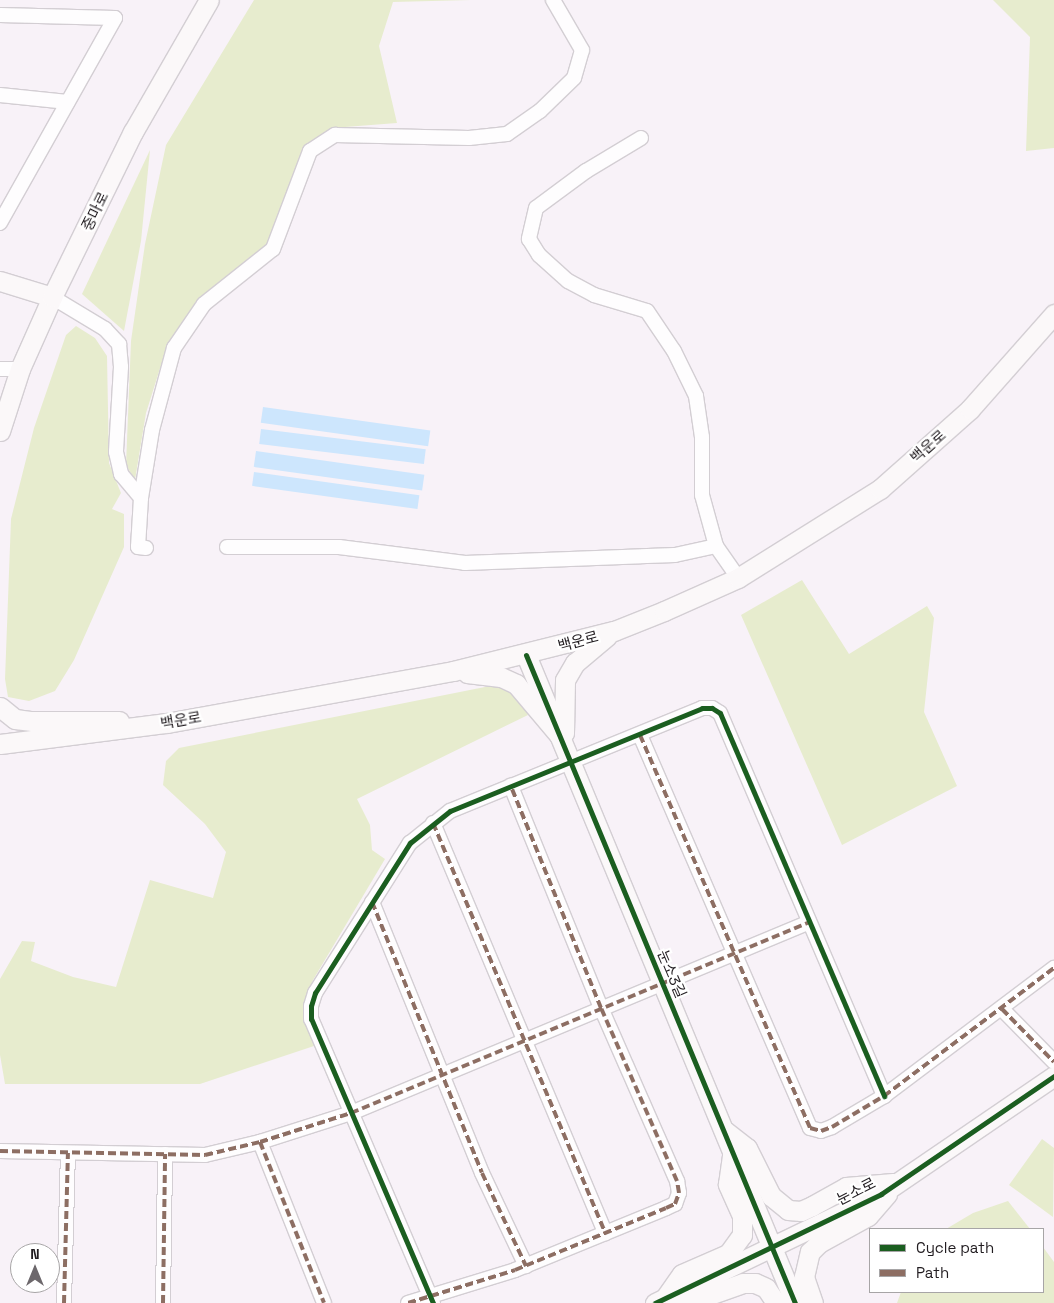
<!DOCTYPE html>
<html>
<head>
<meta charset="utf-8">
<style>
	body { margin:0 }
	#map { position:relative; width:1054px; height:1303px; overflow:hidden; background:#f8f2f8; font-family:"Space Grotesk","Noto Sans KR",sans-serif }
	div>[style] { position:absolute }
	.green>* { inset:0; background:#e7ecce }
	.water>* { inset:0; background:#cde6fd; transform-origin:0 0 }
	.roads { filter:drop-shadow(1px 0 #d3ced3) drop-shadow(-1px 0 #d3ced3) drop-shadow(0 1px #d3ced3) drop-shadow(0 -1px #d3ced3) }
	.street>* { height:14px; margin:-7px; padding:0 7px; transform-origin:7px; border-radius:7px; background:#fefdfe }
	.secondary>* { height:19px; margin:-9.5px; padding:0 9.5px; transform-origin:9.5px; border-radius:9.5px; background:#fbf8f9 }
	.quiet>* { height:4px; margin-top:-2px; transform-origin:0; background:repeating-linear-gradient(90deg,#8d6e63 0 8px,transparent 0 12px) }
	.cycleway>* { height:5px; margin:-2.5px; padding:0 2.5px; transform-origin:2.5px; border-radius:2.5px; background:#1b5e20 }
	span { translate:-50% -50%; white-space:nowrap; text-align:center; line-height:1.15; -webkit-text-stroke:4.5px #fff; paint-order:stroke }
	.street-label { font-size:15px; color:#221d21 }
	.legend { position:absolute; left:869px; top:1228px; width:175px; height:65px; box-sizing:border-box; background:#fff; border:1px solid #a7a5a6; margin:0; padding:6px 9px; list-style:none; font-size:15px; color:#221d21 }
	.legend li { display:flex; align-items:center; gap:10px; height:25px }
	.legend b { width:25px; border:1px solid #a7a5a6 }
	.north { position:absolute; left:10px; top:1243px; width:50px; height:50px; box-sizing:border-box; background:#fff; border:1px solid #a7a5a6; border-radius:50%; rotate:0deg; font-size:14px; font-weight:700; line-height:20px; text-align:center; color:#221d21 }
	.north::after { content:''; display:block; margin:auto; width:18px; height:22px; background:#6d686c; clip-path:polygon(50% 0,100% 100%,50% 72%,0 100%) }
</style>
</head>
<body>
<div id="map">
	<div class="green">
		<i style="clip-path:polygon(254px 0,471px 0,393px 2px,379px 46px,397px 123px,332px 128px,303px 149px,269px 246px,202px 297px,168px 343px,146px 413px,135px 480px,126px 465px,131px 341px,145px 244px,166px 145px)"></i>
		<i style="clip-path:polygon(993px 0,1054px 0,1054px 148px,1026px 151px,1030px 37px)"></i>
		<i style="clip-path:polygon(150px 150px,141px 241px,124px 331px,82px 294px)"></i>
		<i style="clip-path:polygon(76px 326px,95px 338px,107px 356px,109px 463px,121px 493px,112px 509px,124px 514px,124px 547px,74px 660px,55px 691px,29px 701px,8px 697px,5px 679px,11px 519px,34px 428px,66px 335px)"></i>
		<i style="clip-path:polygon(802px 580px,849px 654px,927px 606px,934px 618px,924px 712px,957px 786px,842px 845px,741px 615px)"></i>
		<i style="clip-path:polygon(500px 684px,515px 692px,528px 715px,357px 799px,370px 825px,372px 850px,385px 859px,313px 980px,306px 998px,303px 1016px,314px 1046px,200px 1084px,5px 1084px,0 1055px,0 979px,22px 941px,35px 942px,31px 961px,73px 977px,116px 987px,150px 880px,213px 898px,226px 852px,205px 824px,163px 785px,166px 761px,179px 748px)"></i>
		<i style="clip-path:polygon(1042px 1139px,1054px 1148px,1053px 1217px,1009px 1185px)"></i>
		<i style="clip-path:polygon(1008px 1201px,1030px 1229px,946px 1229px,973px 1213px)"></i>
		<i style="clip-path:polygon(1043px 1247px,1054px 1262px,1054px 1303px,897px 1303px,901px 1292px,1043px 1292px)"></i>
	</div>
	<div class="water">
		<i style="left:263px;top:407px;width:169px;height:16px;rotate:8deg"></i>
		<i style="left:261px;top:429px;width:166px;height:15px;rotate:7deg"></i>
		<i style="left:256px;top:451px;width:170px;height:16px;rotate:8deg"></i>
		<i style="left:254px;top:472px;width:167px;height:14px;rotate:8deg"></i>
	</div>
	<div class="roads">
		<div class="street">
			<i style="left:0;top:15px;width:115px;rotate:1.5deg"></i>
			<i style="left:115px;top:18px;width:235px;rotate:119.3deg"></i>
			<i style="left:0;top:95px;width:68px;rotate:5.9deg"></i>
			<i style="left:641px;top:138px;width:64px;rotate:149deg"></i>
			<i style="left:586px;top:171px;width:62px;rotate:143.5deg"></i>
			<i style="left:536px;top:208px;width:32px;rotate:103deg"></i>
			<i style="left:529px;top:239px;width:19px;rotate:58deg"></i>
			<i style="left:539px;top:255px;width:39px;rotate:42deg"></i>
			<i style="left:568px;top:281px;width:30px;rotate:28deg"></i>
			<i style="left:594px;top:295px;width:55px;rotate:16.8deg"></i>
			<i style="left:647px;top:311px;width:48px;rotate:56deg"></i>
			<i style="left:674px;top:351px;width:50px;rotate:63.9deg"></i>
			<i style="left:696px;top:396px;width:41px;rotate:81.7deg"></i>
			<i style="left:702px;top:437px;width:58px;rotate:90deg"></i>
			<i style="left:702px;top:495px;width:53px;rotate:74.6deg"></i>
			<i style="left:716px;top:546px;width:39px;rotate:55deg"></i>
			<i style="left:52px;top:297px;width:62px;rotate:31.1deg"></i>
			<i style="left:105px;top:329px;width:21px;rotate:47deg"></i>
			<i style="left:119px;top:344px;width:23px;rotate:85deg"></i>
			<i style="left:121px;top:367px;width:85px;rotate:93.4deg"></i>
			<i style="left:116px;top:452px;width:23px;rotate:77deg"></i>
			<i style="left:121px;top:474px;width:31px;rotate:50deg"></i>
			<i style="left:0;top:369px;width:20px"></i>
			<i style="left:227px;top:547px;width:112px"></i>
			<i style="left:339px;top:547px;width:127px;rotate:7.2deg"></i>
			<i style="left:465px;top:563px;width:210px;rotate:-2.2deg"></i>
			<i style="left:675px;top:555px;width:42px;rotate:-12.4deg"></i>
			<i style="left:146px;top:548px;width:8px;rotate:-173deg"></i>
			<i style="left:138px;top:547px;width:49px;rotate:-86.5deg"></i>
			<i style="left:141px;top:498px;width:69px;rotate:-80.8deg"></i>
			<i style="left:152px;top:430px;width:85px;rotate:-75deg"></i>
			<i style="left:174px;top:348px;width:53px;rotate:-55.7deg"></i>
			<i style="left:204px;top:304px;width:88px;rotate:-38.6deg"></i>
			<i style="left:273px;top:249px;width:105px;rotate:-69.3deg"></i>
			<i style="left:310px;top:151px;width:30px;rotate:-33deg"></i>
			<i style="left:335px;top:135px;width:134px;rotate:1.3deg"></i>
			<i style="left:469px;top:138px;width:38px;rotate:-6deg"></i>
			<i style="left:507px;top:134px;width:40px;rotate:-34.9deg"></i>
			<i style="left:540px;top:111px;width:47px;rotate:-44.1deg"></i>
			<i style="left:574px;top:78px;width:29px;rotate:-74deg"></i>
			<i style="left:582px;top:50px;width:58px;rotate:-120.1deg"></i>
			<i style="left:640px;top:735px;width:428px;rotate:66.6deg"></i>
			<i style="left:810px;top:1128px;width:11px;rotate:15deg"></i>
			<i style="left:821px;top:1131px;width:12px;rotate:-20deg"></i>
			<i style="left:832px;top:1127px;width:61px;rotate:-30.8deg"></i>
			<i style="left:884px;top:1096px;width:213px;rotate:-37deg"></i>
			<i style="left:433px;top:823px;width:445px;rotate:67.2deg"></i>
			<i style="left:372px;top:902px;width:292px;rotate:67.9deg"></i>
			<i style="left:482px;top:1173px;width:103px;rotate:64.7deg"></i>
			<i style="left:1002px;top:1009px;width:74px;rotate:45.5deg"></i>
			<i style="left:260px;top:1142px;width:173px;rotate:68.3deg"></i>
			<i style="left:0;top:1151px;width:205px;rotate:1.1deg"></i>
			<i style="left:205px;top:1155px;width:57px;rotate:-13.3deg"></i>
			<i style="left:260px;top:1142px;width:96px;rotate:-17.7deg"></i>
			<i style="left:351px;top:1113px;width:495px;rotate:-22.6deg"></i>
			<i style="left:64px;top:1303px;width:150px;rotate:-88.5deg"></i>
			<i style="left:163px;top:1303px;width:149px;rotate:-89.2deg"></i>
			<i style="left:408px;top:1303px;width:112px;rotate:-17.1deg"></i>
			<i style="left:515px;top:1270px;width:163px;rotate:-22.3deg"></i>
			<i style="left:666px;top:1208px;width:10px;rotate:-24deg"></i>
			<i style="left:675px;top:1204px;width:12px;rotate:-70deg"></i>
			<i style="left:679px;top:1193px;width:12px;rotate:-99deg"></i>
			<i style="left:677px;top:1181px;width:189px;rotate:-113.7deg"></i>
			<i style="left:601px;top:1008px;width:240px;rotate:-112.1deg"></i>
			<i style="left:433px;top:1303px;width:309px;rotate:-113.2deg"></i>
			<i style="left:311px;top:1019px;width:13px;rotate:-90deg"></i>
			<i style="left:311px;top:1006px;width:14px;rotate:-73deg"></i>
			<i style="left:315px;top:993px;width:178px;rotate:-57.7deg"></i>
			<i style="left:410px;top:843px;width:51px;rotate:-38.7deg"></i>
			<i style="left:450px;top:811px;width:272px;rotate:-22.2deg"></i>
			<i style="left:702px;top:708px;width:10px"></i>
			<i style="left:712px;top:708px;width:9px;rotate:32deg"></i>
			<i style="left:720px;top:713px;width:417px;rotate:66.8deg"></i>
		</div>
		<div class="secondary">
			<i style="left:0;top:281px;width:54px;rotate:17.1deg"></i>
			<i style="left:0;top:431px;width:65px;rotate:-72.1deg"></i>
			<i style="left:20px;top:369px;width:79px;rotate:-66deg"></i>
			<i style="left:52px;top:297px;width:184px;rotate:-63.9deg"></i>
			<i style="left:133px;top:132px;width:152px;rotate:-60.1deg"></i>
			<i style="left:526px;top:655px;width:702px;rotate:67.46deg"></i>
			<i style="left:467px;top:673px;width:34px;rotate:7deg"></i>
			<i style="left:501px;top:677px;width:17px;rotate:25deg"></i>
			<i style="left:516px;top:684px;width:67px;rotate:49.9deg"></i>
			<i style="left:559px;top:735px;width:5px;rotate:-22deg"></i>
			<i style="left:564px;top:733px;width:53px;rotate:-88.9deg"></i>
			<i style="left:565px;top:680px;width:20px;rotate:-60deg"></i>
			<i style="left:575px;top:663px;width:42px;rotate:-40.2deg"></i>
			<i style="left:0;top:707px;width:19px;rotate:39deg"></i>
			<i style="left:15px;top:719px;width:17px;rotate:7deg"></i>
			<i style="left:32px;top:721px;width:87px"></i>
			<i style="left:0;top:744px;width:168px;rotate:-7.2deg"></i>
			<i style="left:167px;top:723px;width:291px;rotate:-10.3deg"></i>
			<i style="left:453px;top:671px;width:166px;rotate:-14deg"></i>
			<i style="left:614px;top:631px;width:54px;rotate:-21.8deg"></i>
			<i style="left:664px;top:611px;width:81px;rotate:-24deg"></i>
			<i style="left:738px;top:578px;width:168px;rotate:-32.1deg"></i>
			<i style="left:880px;top:489px;width:120px;rotate:-41.6deg"></i>
			<i style="left:970px;top:409px;width:127px;rotate:-48.5deg"></i>
			<i style="left:725px;top:1131px;width:28px;rotate:38deg"></i>
			<i style="left:747px;top:1148px;width:54px;rotate:63.4deg"></i>
			<i style="left:771px;top:1196px;width:22px;rotate:39deg"></i>
			<i style="left:788px;top:1210px;width:13px;rotate:4deg"></i>
			<i style="left:801px;top:1211px;width:12px;rotate:-24deg"></i>
			<i style="left:812px;top:1206px;width:39px;rotate:-29deg"></i>
			<i style="left:846px;top:1187px;width:47px;rotate:-4.9deg"></i>
			<i style="left:665px;top:1298px;width:29px;rotate:-55deg"></i>
			<i style="left:682px;top:1274px;width:50px;rotate:-23.5deg"></i>
			<i style="left:728px;top:1254px;width:24px;rotate:-54deg"></i>
			<i style="left:742px;top:1235px;width:19px;rotate:-90deg"></i>
			<i style="left:742px;top:1216px;width:35px;rotate:-114deg"></i>
			<i style="left:728px;top:1184px;width:30px;rotate:-82deg"></i>
			<i style="left:668px;top:1299px;width:27px;rotate:2deg"></i>
			<i style="left:695px;top:1300px;width:51px;rotate:-19.5deg"></i>
			<i style="left:743px;top:1283px;width:12px"></i>
			<i style="left:755px;top:1283px;width:12px;rotate:24deg"></i>
			<i style="left:766px;top:1288px;width:18px;rotate:56deg"></i>
			<i style="left:655px;top:1303px;width:251px;rotate:-25.7deg"></i>
			<i style="left:881px;top:1194px;width:209px;rotate:-34.3deg"></i>
			<i style="left:813px;top:1303px;width:28px;rotate:-109deg"></i>
			<i style="left:804px;top:1277px;width:26px;rotate:-77deg"></i>
			<i style="left:810px;top:1252px;width:13px;rotate:-45deg"></i>
			<i style="left:819px;top:1243px;width:56px;rotate:-28.9deg"></i>
			<i style="left:868px;top:1216px;width:29px;rotate:-49deg"></i>
		</div>
	</div>
	<div class="quiet">
		<i style="left:640px;top:735px;width:428px;rotate:66.6deg"></i>
		<i style="left:810px;top:1128px;width:11px;rotate:15deg"></i>
		<i style="left:821px;top:1131px;width:12px;rotate:-20deg"></i>
		<i style="left:832px;top:1127px;width:61px;rotate:-30.8deg"></i>
		<i style="left:884px;top:1096px;width:213px;rotate:-37deg"></i>
		<i style="left:433px;top:823px;width:445px;rotate:67.2deg"></i>
		<i style="left:372px;top:902px;width:292px;rotate:67.9deg"></i>
		<i style="left:482px;top:1173px;width:103px;rotate:64.7deg"></i>
		<i style="left:1002px;top:1009px;width:74px;rotate:45.5deg"></i>
		<i style="left:260px;top:1142px;width:173px;rotate:68.3deg"></i>
		<i style="left:0;top:1151px;width:205px;rotate:1.1deg"></i>
		<i style="left:205px;top:1155px;width:57px;rotate:-13.3deg"></i>
		<i style="left:260px;top:1142px;width:96px;rotate:-17.7deg"></i>
		<i style="left:351px;top:1113px;width:495px;rotate:-22.6deg"></i>
		<i style="left:64px;top:1303px;width:150px;rotate:-88.5deg"></i>
		<i style="left:163px;top:1303px;width:149px;rotate:-89.2deg"></i>
		<i style="left:408px;top:1303px;width:112px;rotate:-17.1deg"></i>
		<i style="left:515px;top:1270px;width:163px;rotate:-22.3deg"></i>
		<i style="left:666px;top:1208px;width:10px;rotate:-24deg"></i>
		<i style="left:675px;top:1204px;width:12px;rotate:-70deg"></i>
		<i style="left:679px;top:1193px;width:12px;rotate:-99deg"></i>
		<i style="left:677px;top:1181px;width:189px;rotate:-113.7deg"></i>
		<i style="left:601px;top:1008px;width:240px;rotate:-112.1deg"></i>
	</div>
	<div class="cycleway">
		<i style="left:526px;top:655px;width:702px;rotate:67.46deg"></i>
		<i style="left:433px;top:1303px;width:309px;rotate:-113.2deg"></i>
		<i style="left:311px;top:1019px;width:13px;rotate:-90deg"></i>
		<i style="left:311px;top:1006px;width:14px;rotate:-73deg"></i>
		<i style="left:315px;top:993px;width:178px;rotate:-57.7deg"></i>
		<i style="left:410px;top:843px;width:51px;rotate:-38.7deg"></i>
		<i style="left:450px;top:811px;width:272px;rotate:-22.2deg"></i>
		<i style="left:702px;top:708px;width:10px"></i>
		<i style="left:712px;top:708px;width:9px;rotate:32deg"></i>
		<i style="left:720px;top:713px;width:417px;rotate:66.8deg"></i>
		<i style="left:655px;top:1303px;width:251px;rotate:-25.7deg"></i>
		<i style="left:881px;top:1194px;width:209px;rotate:-34.3deg"></i>
	</div>
	<div class="street-label">
		<span style="left:95px;top:211px;rotate:-64deg">중마로</span>
		<span style="left:928px;top:446px;rotate:-41deg">백운로</span>
		<span style="left:578px;top:641px;rotate:-15deg">백운로</span>
		<span style="left:181px;top:720px;rotate:-10deg">백운로</span>
		<span style="left:672px;top:974px;rotate:67deg">눈소3길</span>
		<span style="left:856px;top:1191px;rotate:-27deg">눈소로</span>
	</div>
	<ul class="legend">
	<li><b style="height:6px;background:#1b5e20"></b>Cycle path</li>
	<li><b style="height:6px;background:#8d6e63"></b>Path</li>
	</ul>
	<div class="north">N</div>
</div>
</body>
</html>
